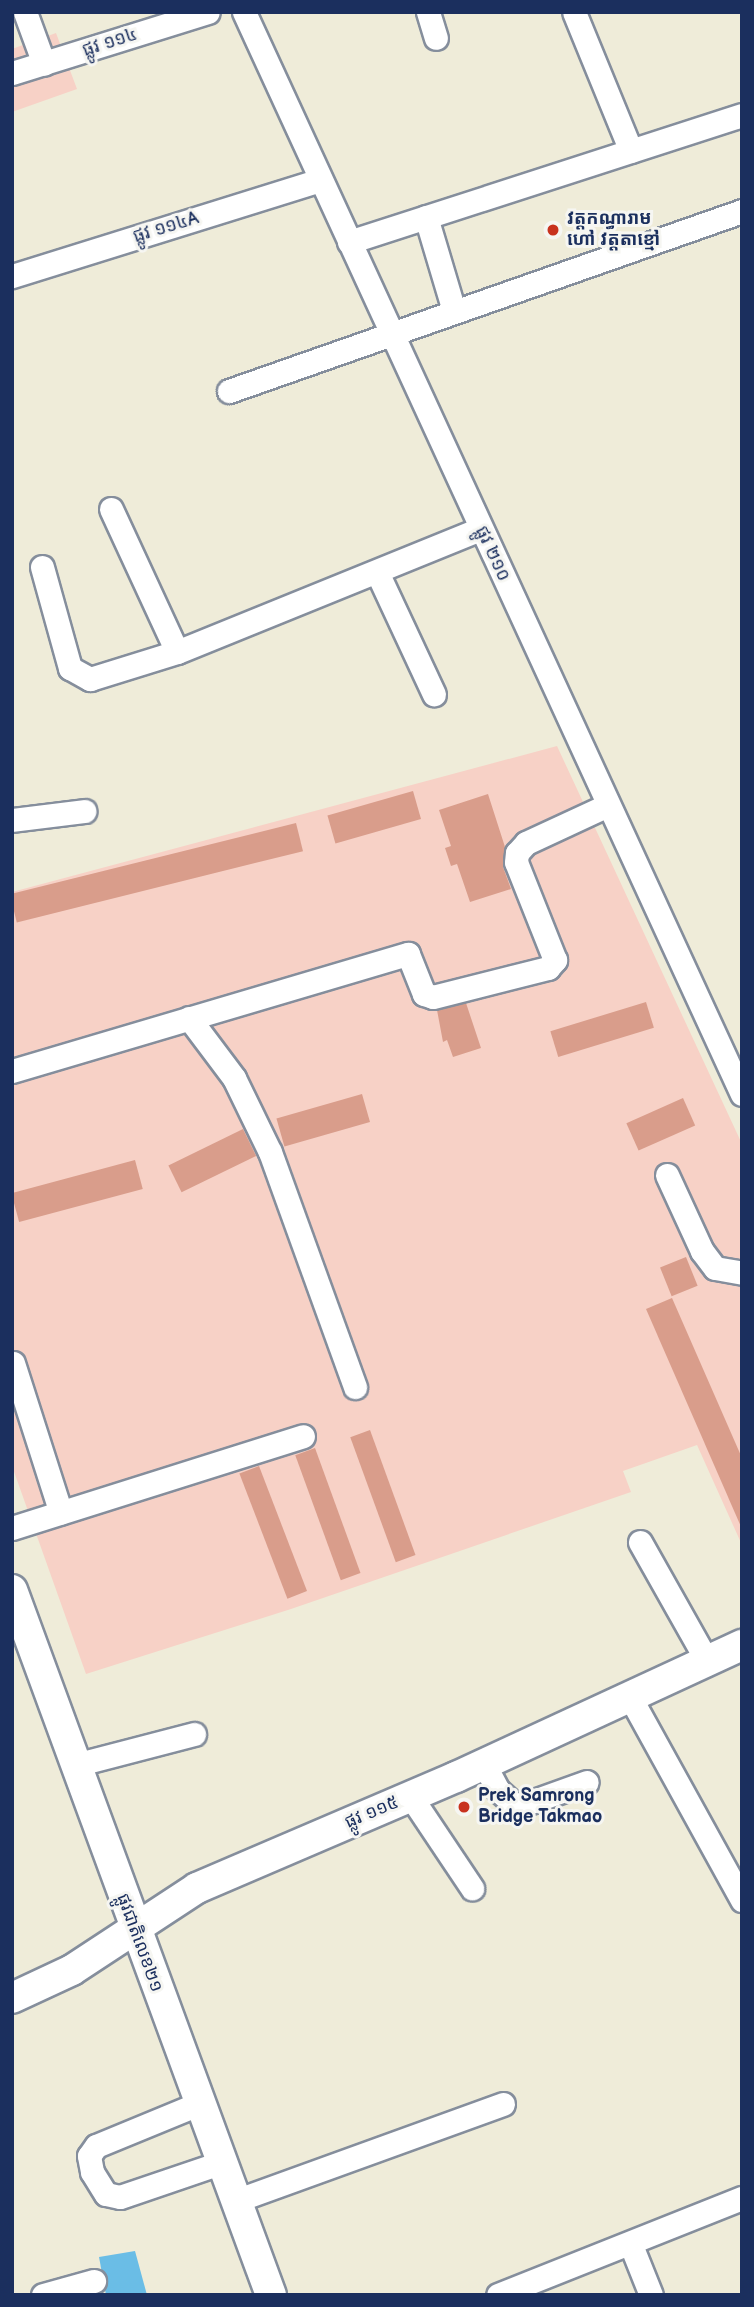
<!DOCTYPE html>
<html>
<head>
<meta charset="utf-8">
<style>
	body { margin:0 }
	#map { position:relative; width:754px; height:2307px; overflow:hidden; background:#efecd9; font-family:"Balsamiq Sans","Noto Sans Khmer",sans-serif }
	div>[style] { position:absolute }
	.built>* { inset:0; background:#f7d1c6 }
	.water>* { inset:0; background:#6abde6 }
	.building>* { inset:0; background:#d99d8b; transform-origin:0 0 }
	.roads { filter:drop-shadow(2px 0 #858e9c) drop-shadow(-2px 0 #858e9c) drop-shadow(0 2px #858e9c) drop-shadow(0 -2px #858e9c) }
	.minor>* { height:23px; margin:-11.5px; padding:0 11.5px; transform-origin:11.5px; border-radius:11.5px; background:#fff }
	.major>* { height:30px; margin:-15px; padding:0 15px; transform-origin:15px; border-radius:15px; background:#fff }
	.dots>* { width:19px; height:19px; translate:-50% -50%; box-sizing:border-box; border:4px solid #f6f6f2; border-radius:50% }
	span { translate:-50% -50%; white-space:nowrap; text-align:center; line-height:1.15; -webkit-text-stroke:6px #f6f6f2; paint-order:stroke }
	.street-label { font-size:18px; color:#1b2f5e }
	.poi-label { font-size:18px; color:#1b2f5e; font-weight:700 }
	.left { translate:0 -50%; text-align:left }
	.frame { position:absolute; inset:0; border:14px solid #1b2f5e; pointer-events:none }
</style>
</head>
<body>
<div id="map">
	<div class="built">
		<i style="clip-path:polygon(56px 33px,77px 89px,12px 112px,12px 49px)"></i>
		<i style="clip-path:polygon(557px 746px,742px 1144px,742px 1545px,697px 1445px,623px 1471px,631px 1492px,291px 1609px,86px 1674px,12px 1466px,12px 892px)"></i>
	</div>
	<div class="water">
		<i style="clip-path:polygon(135px 2251px,147px 2295px,106px 2295px,99px 2257px)"></i>
	</div>
	<div class="building">
		<i style="left:413px;top:791px;width:29px;height:89px;rotate:74deg"></i>
		<i style="clip-path:polygon(488px 794px,505px 847px,503px 867px,511px 889px,470px 902px,457px 864px,451px 866px,445px 848px,451px 846px,439px 810px)"></i>
		<i style="left:296px;top:823px;width:29px;height:295px;rotate:76deg"></i>
		<i style="left:646px;top:1002px;width:27px;height:100px;rotate:73deg"></i>
		<i style="clip-path:polygon(466px 1003px,481px 1048px,453px 1057px,447px 1040px,443px 1042px,437px 1010px)"></i>
		<i style="left:362px;top:1094px;width:29px;height:89px;rotate:74deg"></i>
		<i style="left:683px;top:1098px;width:30px;height:62px;rotate:66deg"></i>
		<i style="left:243px;top:1129px;width:30px;height:83px;rotate:64deg"></i>
		<i style="left:135px;top:1160px;width:30px;height:128px;rotate:75deg"></i>
		<i style="left:686px;top:1257px;width:31px;height:28px;rotate:68deg"></i>
		<i style="clip-path:polygon(672px 1298px,742px 1458px,742px 1529px,646px 1309px)"></i>
		<i style="left:370px;top:1430px;width:133px;height:21px;rotate:70deg"></i>
		<i style="left:315px;top:1448px;width:133px;height:21px;rotate:70deg"></i>
		<i style="left:259px;top:1466px;width:134px;height:21px;rotate:69deg"></i>
	</div>
	<div class="roads">
		<div class="minor">
			<i style="left:25px;top:12px;width:55px;rotate:69.9deg"></i>
			<i style="left:244px;top:12px;width:1191px;rotate:65.29deg"></i>
			<i style="left:428px;top:12px;width:27px;rotate:73deg"></i>
			<i style="left:574px;top:12px;width:150px;rotate:67.7deg"></i>
			<i style="left:12px;top:73px;width:205px;rotate:-17.3deg"></i>
			<i style="left:426px;top:217px;width:98px;rotate:73.4deg"></i>
			<i style="left:349px;top:242px;width:413px;rotate:-17.9deg"></i>
			<i style="left:12px;top:276px;width:323px;rotate:-17.3deg"></i>
			<i style="left:229px;top:391px;width:544px;rotate:-19.33deg"></i>
			<i style="left:111px;top:509px;width:157px;rotate:65.2deg"></i>
			<i style="left:42px;top:567px;width:105px;rotate:74.5deg"></i>
			<i style="left:70px;top:668px;width:23px;rotate:29deg"></i>
			<i style="left:90px;top:679px;width:91px;rotate:-17.2deg"></i>
			<i style="left:177px;top:652px;width:327px;rotate:-22.1deg"></i>
			<i style="left:377px;top:572px;width:135px;rotate:65deg"></i>
			<i style="left:12px;top:820px;width:73px;rotate:-7.1deg"></i>
			<i style="left:189px;top:1018px;width:75px;rotate:53.1deg"></i>
			<i style="left:234px;top:1078px;width:82px;rotate:64.1deg"></i>
			<i style="left:270px;top:1152px;width:250px;rotate:70.1deg"></i>
			<i style="left:12px;top:1071px;width:413px;rotate:-16.5deg"></i>
			<i style="left:408px;top:954px;width:43px;rotate:68.2deg"></i>
			<i style="left:424px;top:994px;width:9px;rotate:18deg"></i>
			<i style="left:433px;top:997px;width:119px;rotate:-14.2deg"></i>
			<i style="left:548px;top:968px;width:11px;rotate:-49deg"></i>
			<i style="left:555px;top:960px;width:105px;rotate:-111.7deg"></i>
			<i style="left:516px;top:862px;width:9px;rotate:-84deg"></i>
			<i style="left:517px;top:853px;width:13px;rotate:-48deg"></i>
			<i style="left:526px;top:843px;width:90px;rotate:-24.9deg"></i>
			<i style="left:667px;top:1175px;width:84px;rotate:65.3deg"></i>
			<i style="left:702px;top:1251px;width:21px;rotate:53deg"></i>
			<i style="left:715px;top:1268px;width:27px;rotate:10deg"></i>
			<i style="left:13px;top:1363px;width:157px;rotate:72.3deg"></i>
			<i style="left:12px;top:1528px;width:305px;rotate:-17.5deg"></i>
			<i style="left:640px;top:1542px;width:137px;rotate:60.6deg"></i>
			<i style="left:630px;top:1697px;width:232px;rotate:61.1deg"></i>
			<i style="left:484px;top:1764px;width:30px;rotate:62deg"></i>
			<i style="left:498px;top:1790px;width:25px;rotate:42deg"></i>
			<i style="left:517px;top:1807px;width:74px;rotate:-19.7deg"></i>
			<i style="left:75px;top:1765px;width:123px;rotate:-14.6deg"></i>
			<i style="left:411px;top:1797px;width:110px;rotate:56.2deg"></i>
			<i style="left:198px;top:2104px;width:110px;rotate:157.6deg"></i>
			<i style="left:96px;top:2146px;width:12px;rotate:125deg"></i>
			<i style="left:89px;top:2156px;width:16px;rotate:79deg"></i>
			<i style="left:92px;top:2172px;width:26px;rotate:58deg"></i>
			<i style="left:106px;top:2194px;width:14px;rotate:12deg"></i>
			<i style="left:120px;top:2197px;width:106px;rotate:-18.8deg"></i>
			<i style="left:235px;top:2201px;width:285px;rotate:-19.9deg"></i>
			<i style="left:631px;top:2245px;width:54px;rotate:68.2deg"></i>
			<i style="left:43px;top:2295px;width:53px;rotate:-15.4deg"></i>
			<i style="left:498px;top:2295px;width:263px;rotate:-21.7deg"></i>
		</div>
		<div class="major">
			<i style="left:12px;top:1590px;width:751px;rotate:69.83deg"></i>
			<i style="left:12px;top:1998px;width:66px;rotate:-25deg"></i>
			<i style="left:72px;top:1970px;width:149px;rotate:-33.3deg"></i>
			<i style="left:197px;top:1888px;width:282px;rotate:-23.2deg"></i>
			<i style="left:456px;top:1777px;width:315px;rotate:-24.8deg"></i>
		</div>
	</div>
	<div class="dots">
		<i style="left:553px;top:230px;background:#c8321e"></i>
		<i style="left:464px;top:1807px;background:#c8321e"></i>
	</div>
	<div class="street-label">
		<span style="left:110px;top:43px;rotate:-18deg">ផ្លូវ ១១៤</span>
		<span style="left:166px;top:228px;rotate:-17deg">ផ្លូវ ១១៤A</span>
		<span style="left:492px;top:554px;rotate:65deg">ផ្លូវ ២១០</span>
		<span style="left:372px;top:1813px;rotate:-23deg">ផ្លូវ ១១៥</span>
		<span style="left:139px;top:1943px;rotate:70deg">ផ្លូវជាតិលេខ២១</span>
	</div>
	<div class="poi-label">
		<span class="left" style="left:567px;top:230px">វត្តកណ្ធារាម<br>ហៅ វត្តតាខ្មៅ</span>
		<span class="left" style="left:478px;top:1807px">Prek Samrong<br>Bridge Takmao</span>
	</div>
	<div class="frame"></div>
</div>
</body>
</html>
